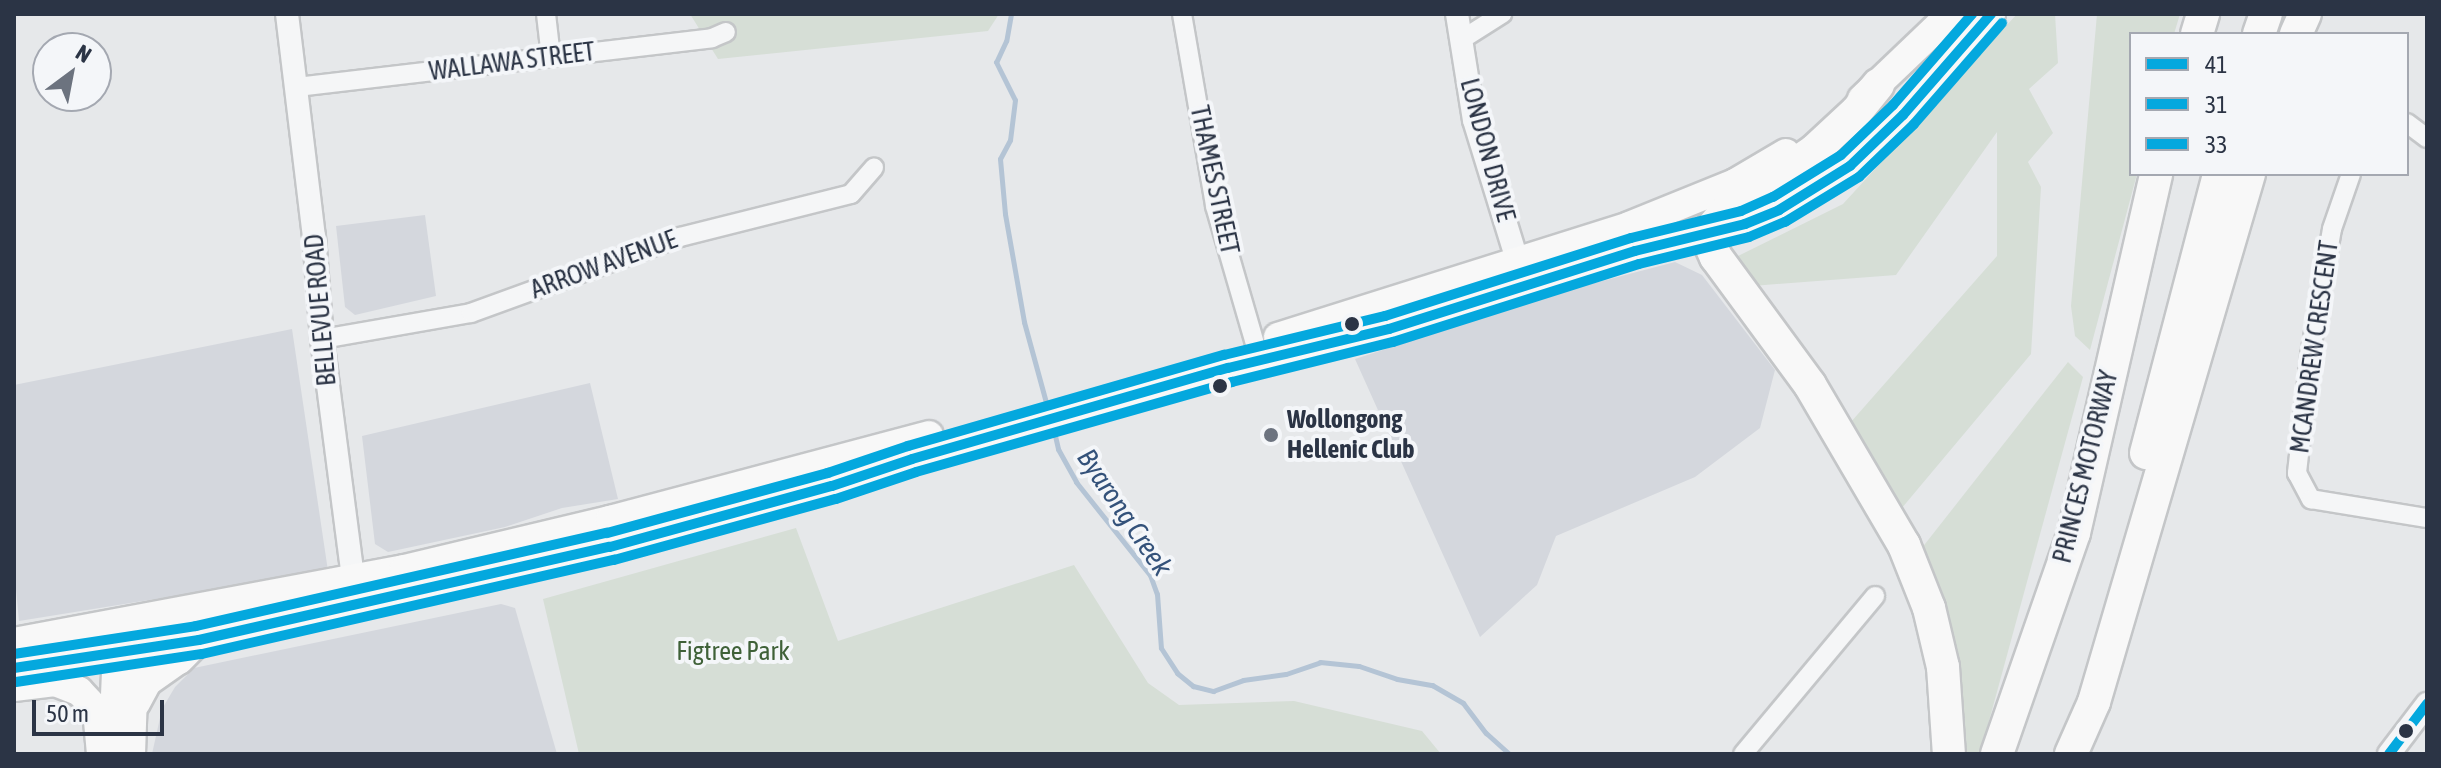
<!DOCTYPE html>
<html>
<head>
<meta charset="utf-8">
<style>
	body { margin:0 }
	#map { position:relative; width:2441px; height:768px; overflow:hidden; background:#e6e8ea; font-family:"Asap Condensed",sans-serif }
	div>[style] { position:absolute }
	.built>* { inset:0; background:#d4d7dd }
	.green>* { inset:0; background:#d6ded6 }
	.stream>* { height:5px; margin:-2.5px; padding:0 2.5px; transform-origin:2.5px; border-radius:2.5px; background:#b4c4d5 }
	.roads { filter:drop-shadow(2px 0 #c4c6c8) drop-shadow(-2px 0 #c4c6c8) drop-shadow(0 2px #c4c6c8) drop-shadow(0 -2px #c4c6c8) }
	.minor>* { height:18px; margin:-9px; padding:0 9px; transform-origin:9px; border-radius:9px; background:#f5f6f7 }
	.tertiary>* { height:22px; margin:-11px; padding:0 11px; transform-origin:11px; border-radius:11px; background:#f5f6f7 }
	.primary>* { height:28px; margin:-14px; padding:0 14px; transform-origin:14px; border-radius:14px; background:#f8f8f8 }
	.motorway>* { height:32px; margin:-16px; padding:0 16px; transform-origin:16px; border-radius:16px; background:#f8f8f8 }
	.bus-1>* { height:10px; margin:-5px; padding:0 5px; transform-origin:5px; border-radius:5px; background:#04a8de }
	.bus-2>* { height:10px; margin:-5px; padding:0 5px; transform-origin:5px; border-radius:5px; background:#04a8de }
	.bus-3>* { height:10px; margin:-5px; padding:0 5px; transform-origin:5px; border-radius:5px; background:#04a8de }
	.bus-4>* { height:10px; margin:-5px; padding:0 5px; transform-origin:5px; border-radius:5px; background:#04a8de }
	.dots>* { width:22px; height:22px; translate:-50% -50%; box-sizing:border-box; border:4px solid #f4f6f9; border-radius:50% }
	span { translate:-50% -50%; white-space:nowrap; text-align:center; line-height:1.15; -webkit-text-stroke:8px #f4f6f9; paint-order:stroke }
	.street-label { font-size:26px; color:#2b3445 }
	.poi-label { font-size:26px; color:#2b3445; font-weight:700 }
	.left { translate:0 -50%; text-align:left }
	.park-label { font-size:26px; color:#3f6138 }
	.water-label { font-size:28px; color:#34527a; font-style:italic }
	.frame { position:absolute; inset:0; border:16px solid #2b3445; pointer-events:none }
	.legend { position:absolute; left:2129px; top:32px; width:280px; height:144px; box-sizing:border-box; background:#f4f6f9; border:2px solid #a4a8b1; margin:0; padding:10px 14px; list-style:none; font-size:24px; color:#2b3445 }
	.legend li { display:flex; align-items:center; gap:16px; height:40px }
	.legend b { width:40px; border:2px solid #a4a8b1 }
	.north { position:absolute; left:32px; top:32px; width:80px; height:80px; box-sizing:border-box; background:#f4f6f9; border:2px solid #a4a8b1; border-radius:50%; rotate:32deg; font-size:22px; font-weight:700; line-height:32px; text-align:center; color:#2b3445 }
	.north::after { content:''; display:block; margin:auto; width:28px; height:36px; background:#6c737f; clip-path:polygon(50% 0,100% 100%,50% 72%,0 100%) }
	.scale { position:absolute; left:32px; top:700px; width:132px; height:36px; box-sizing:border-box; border:4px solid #2b3445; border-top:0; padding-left:10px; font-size:24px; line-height:28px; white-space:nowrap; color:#2b3445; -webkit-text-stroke:6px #f4f6f9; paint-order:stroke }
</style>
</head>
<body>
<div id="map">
	<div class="built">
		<i style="clip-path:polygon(425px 215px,436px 296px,355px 315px,345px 307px,336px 226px)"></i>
		<i style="clip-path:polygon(1675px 262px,1702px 275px,1775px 370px,1760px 428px,1695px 477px,1556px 536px,1537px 585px,1480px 637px,1355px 359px,1564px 291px)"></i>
		<i style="clip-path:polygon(292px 329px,328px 571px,19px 621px,14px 568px,14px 385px)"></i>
		<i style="clip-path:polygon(590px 383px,618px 499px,562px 508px,505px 527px,388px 552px,375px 544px,362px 436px)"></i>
		<i style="clip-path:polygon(501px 604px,515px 608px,557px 754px,152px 754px,162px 709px,175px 687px,194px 668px)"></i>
	</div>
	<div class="green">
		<i style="clip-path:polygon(690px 14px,999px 14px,988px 31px,718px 59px)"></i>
		<i style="clip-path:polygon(2017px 14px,2055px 14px,2058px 63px,2029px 89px,2053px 133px,2028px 162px,2041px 187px,2031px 354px,1896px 515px,1843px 431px,1997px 256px,1997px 132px,1896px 275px,1752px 286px,1734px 258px,1843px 204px)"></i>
		<i style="clip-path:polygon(2097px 14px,2180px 14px,2174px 34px,2131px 34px,2131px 174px,2137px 174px,2090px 350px,2075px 336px,2071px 306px)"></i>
		<i style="clip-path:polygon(2068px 362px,2083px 377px,1980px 754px,1952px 754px,1914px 558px)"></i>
		<i style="clip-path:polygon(796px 528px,838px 641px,1074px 565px,1148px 683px,1179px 705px,1294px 701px,1422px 731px,1441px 754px,579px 754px,543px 599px)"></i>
	</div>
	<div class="stream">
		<i style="left:1011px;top:14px;width:27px;rotate:100deg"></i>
		<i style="left:1006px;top:41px;width:23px;rotate:115deg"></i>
		<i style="left:996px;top:62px;width:42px;rotate:63.4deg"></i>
		<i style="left:1015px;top:100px;width:40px;rotate:97.1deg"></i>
		<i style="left:1010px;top:140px;width:21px;rotate:118deg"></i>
		<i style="left:1000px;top:159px;width:55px;rotate:84.8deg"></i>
		<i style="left:1005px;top:214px;width:110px;rotate:80deg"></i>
		<i style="left:1024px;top:322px;width:91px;rotate:74.7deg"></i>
		<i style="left:1053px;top:427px;width:23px;rotate:77deg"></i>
		<i style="left:1058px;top:449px;width:38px;rotate:61deg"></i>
		<i style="left:1076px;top:482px;width:119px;rotate:51.5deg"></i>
		<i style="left:1150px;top:575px;width:20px;rotate:70deg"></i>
		<i style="left:1157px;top:594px;width:54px;rotate:85.8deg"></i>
		<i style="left:1161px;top:648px;width:30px;rotate:57deg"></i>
		<i style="left:1177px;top:673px;width:21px;rotate:39deg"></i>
		<i style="left:1193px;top:686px;width:21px;rotate:14deg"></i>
		<i style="left:1213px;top:691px;width:32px;rotate:-20deg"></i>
		<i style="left:1243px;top:680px;width:43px;rotate:-7.9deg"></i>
		<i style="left:1286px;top:674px;width:36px;rotate:-19deg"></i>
		<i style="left:1320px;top:662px;width:39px;rotate:6deg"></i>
		<i style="left:1359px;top:666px;width:40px;rotate:18.9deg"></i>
		<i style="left:1397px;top:679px;width:36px;rotate:10deg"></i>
		<i style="left:1432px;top:685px;width:36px;rotate:30deg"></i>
		<i style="left:1463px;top:703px;width:38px;rotate:53deg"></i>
		<i style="left:1486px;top:733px;width:31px;rotate:42deg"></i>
	</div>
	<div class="roads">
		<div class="minor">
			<i style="left:546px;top:14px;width:43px;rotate:83.4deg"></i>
			<i style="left:1182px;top:14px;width:195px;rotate:80.2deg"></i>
			<i style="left:1215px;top:206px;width:144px;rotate:73.8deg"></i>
			<i style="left:1461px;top:40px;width:49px;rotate:-32.4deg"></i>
			<i style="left:297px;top:87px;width:418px;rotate:-6.7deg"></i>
			<i style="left:712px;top:38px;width:15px;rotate:-23deg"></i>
			<i style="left:2407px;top:123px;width:25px;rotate:37deg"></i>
			<i style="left:2351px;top:174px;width:58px;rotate:109.1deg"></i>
			<i style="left:2332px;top:229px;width:128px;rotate:99.9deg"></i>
			<i style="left:2310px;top:355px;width:119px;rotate:96.3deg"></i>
			<i style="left:2297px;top:473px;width:30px;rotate:62deg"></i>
			<i style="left:2311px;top:499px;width:118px;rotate:9.3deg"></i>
			<i style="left:322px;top:339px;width:151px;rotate:-9.9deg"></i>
			<i style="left:471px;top:313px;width:222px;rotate:-20deg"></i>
			<i style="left:680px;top:237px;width:176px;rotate:-14.1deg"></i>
			<i style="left:851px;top:194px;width:35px;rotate:-49deg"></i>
			<i style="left:1743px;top:754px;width:206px;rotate:-50.1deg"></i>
		</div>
		<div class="tertiary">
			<i style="left:287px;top:14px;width:224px;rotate:83.1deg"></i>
			<i style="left:314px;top:236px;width:103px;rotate:85.6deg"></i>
			<i style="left:322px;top:339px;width:256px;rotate:82.6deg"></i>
			<i style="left:1457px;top:14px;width:107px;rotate:80.9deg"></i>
			<i style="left:1474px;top:120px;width:163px;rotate:72.9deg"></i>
			<i style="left:2389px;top:754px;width:63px;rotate:-52.8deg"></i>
		</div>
		<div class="primary">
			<i style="left:1862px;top:99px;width:123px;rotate:-43.7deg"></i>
			<i style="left:1278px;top:337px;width:368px;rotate:-17.5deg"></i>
			<i style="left:1629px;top:226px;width:114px;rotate:-22.1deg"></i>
			<i style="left:1735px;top:183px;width:59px;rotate:-30.5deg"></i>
			<i style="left:14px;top:642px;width:397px;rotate:-10.6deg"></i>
			<i style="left:404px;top:569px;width:212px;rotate:-13.4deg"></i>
			<i style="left:610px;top:520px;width:330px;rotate:-14.9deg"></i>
			<i style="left:14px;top:668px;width:187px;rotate:-8.6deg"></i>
			<i style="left:199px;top:640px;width:421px;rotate:-12.8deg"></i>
			<i style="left:610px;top:547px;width:230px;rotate:-15.4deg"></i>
			<i style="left:832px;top:486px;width:84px;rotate:-18.6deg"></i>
			<i style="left:912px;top:459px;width:329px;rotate:-16.1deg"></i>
			<i style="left:1228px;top:368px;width:166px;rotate:-13.6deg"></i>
			<i style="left:1389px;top:329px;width:258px;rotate:-17.6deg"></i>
			<i style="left:1635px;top:251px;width:113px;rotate:-13.8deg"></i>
			<i style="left:1745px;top:224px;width:37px;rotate:-22deg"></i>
			<i style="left:1779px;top:210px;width:84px;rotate:-31.8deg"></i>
			<i style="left:1850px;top:166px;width:74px;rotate:-43.9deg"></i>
			<i style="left:1903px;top:115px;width:134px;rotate:-48.9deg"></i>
			<i style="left:14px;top:687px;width:41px;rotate:-7deg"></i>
			<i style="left:55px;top:682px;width:26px;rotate:21deg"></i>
			<i style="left:79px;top:691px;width:26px;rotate:47deg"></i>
			<i style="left:97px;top:710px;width:44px;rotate:84.8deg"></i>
			<i style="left:136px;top:703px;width:24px;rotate:-62deg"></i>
			<i style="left:147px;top:682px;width:39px;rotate:-35deg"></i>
			<i style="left:179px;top:660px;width:28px;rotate:-45deg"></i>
			<i style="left:113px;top:741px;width:90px;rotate:-87.5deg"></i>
			<i style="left:131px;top:754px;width:121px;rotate:-88.1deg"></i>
		</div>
		<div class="motorway">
			<i style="left:2197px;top:34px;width:21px;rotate:-73deg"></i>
			<i style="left:2259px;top:34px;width:21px;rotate:-71deg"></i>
			<i style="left:2296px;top:34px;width:22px;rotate:-66deg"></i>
			<i style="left:1878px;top:85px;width:35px;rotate:129deg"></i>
			<i style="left:1856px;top:112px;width:57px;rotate:137.1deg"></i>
			<i style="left:1814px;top:151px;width:107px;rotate:145.7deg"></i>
			<i style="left:1726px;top:211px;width:31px;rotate:130deg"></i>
			<i style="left:1706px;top:235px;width:24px;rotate:66deg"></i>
			<i style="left:1716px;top:257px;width:159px;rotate:53.7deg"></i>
			<i style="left:1810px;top:385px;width:186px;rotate:59.6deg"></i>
			<i style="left:1904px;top:545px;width:68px;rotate:68.4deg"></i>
			<i style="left:1929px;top:608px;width:61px;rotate:76.7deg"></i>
			<i style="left:1943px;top:667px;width:87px;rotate:86.1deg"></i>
			<i style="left:2146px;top:453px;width:288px;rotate:-75.3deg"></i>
			<i style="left:1997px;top:754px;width:234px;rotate:-70.8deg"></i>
			<i style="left:2074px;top:533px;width:368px;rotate:-77.1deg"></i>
			<i style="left:2071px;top:754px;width:57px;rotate:-66.1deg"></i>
			<i style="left:2094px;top:702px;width:550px;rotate:-73.64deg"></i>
		</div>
	</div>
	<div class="bus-1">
		<i style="left:14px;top:668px;width:187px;rotate:-8.6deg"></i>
		<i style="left:199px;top:640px;width:421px;rotate:-12.8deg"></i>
		<i style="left:610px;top:547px;width:230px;rotate:-15.4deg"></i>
		<i style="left:832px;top:486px;width:84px;rotate:-18.6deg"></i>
		<i style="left:912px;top:459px;width:329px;rotate:-16.1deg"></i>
		<i style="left:1228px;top:368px;width:166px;rotate:-13.6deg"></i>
		<i style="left:1389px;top:329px;width:258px;rotate:-17.6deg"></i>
		<i style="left:1635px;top:251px;width:113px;rotate:-13.8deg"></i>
		<i style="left:1745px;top:224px;width:37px;rotate:-22deg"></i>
		<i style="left:1779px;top:210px;width:84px;rotate:-31.8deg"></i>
		<i style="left:1850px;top:166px;width:74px;rotate:-43.9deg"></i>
		<i style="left:1903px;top:115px;width:134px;rotate:-48.9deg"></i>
	</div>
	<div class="bus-2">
		<i style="left:16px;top:682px;width:188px;rotate:-8.6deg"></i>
		<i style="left:202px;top:654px;width:423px;rotate:-12.9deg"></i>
		<i style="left:614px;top:560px;width:230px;rotate:-15.4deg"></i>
		<i style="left:836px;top:499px;width:84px;rotate:-18.6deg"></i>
		<i style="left:916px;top:472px;width:329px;rotate:-15.9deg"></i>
		<i style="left:1232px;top:382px;width:166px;rotate:-14deg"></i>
		<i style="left:1393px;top:342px;width:258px;rotate:-17.6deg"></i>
		<i style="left:1639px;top:264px;width:113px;rotate:-13.8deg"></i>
		<i style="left:1749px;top:237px;width:39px;rotate:-23deg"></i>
		<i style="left:1785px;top:222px;width:87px;rotate:-31.3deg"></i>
		<i style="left:1859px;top:177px;width:76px;rotate:-43.9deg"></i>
		<i style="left:1914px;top:124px;width:134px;rotate:-48.9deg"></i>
	</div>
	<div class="bus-3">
		<i style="left:14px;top:654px;width:184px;rotate:-8.7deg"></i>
		<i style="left:196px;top:626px;width:421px;rotate:-12.8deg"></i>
		<i style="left:607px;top:533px;width:229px;rotate:-15.2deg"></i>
		<i style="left:828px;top:473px;width:84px;rotate:-18.6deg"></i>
		<i style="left:908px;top:446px;width:329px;rotate:-16.1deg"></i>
		<i style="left:1224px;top:355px;width:166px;rotate:-13.6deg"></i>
		<i style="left:1385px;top:316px;width:258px;rotate:-17.6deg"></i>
		<i style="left:1631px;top:238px;width:113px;rotate:-13.8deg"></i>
		<i style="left:1741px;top:211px;width:35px;rotate:-24deg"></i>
		<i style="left:1773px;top:197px;width:80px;rotate:-31.7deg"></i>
		<i style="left:1841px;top:155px;width:72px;rotate:-43.9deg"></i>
		<i style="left:1893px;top:105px;width:121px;rotate:-49deg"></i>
	</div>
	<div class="bus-4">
		<i style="left:2389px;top:754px;width:63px;rotate:-52.8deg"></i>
	</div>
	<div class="dots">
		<i style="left:1352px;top:324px;background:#2b3445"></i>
		<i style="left:1220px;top:386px;background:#2b3445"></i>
		<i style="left:1271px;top:435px;background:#6c737f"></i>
		<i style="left:2406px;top:731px;background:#2b3445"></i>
	</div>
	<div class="street-label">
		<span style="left:512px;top:62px;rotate:-7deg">WALLAWA STREET</span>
		<span style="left:1487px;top:150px;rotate:75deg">LONDON DRIVE</span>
		<span style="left:1214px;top:180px;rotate:78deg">THAMES STREET</span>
		<span style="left:604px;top:265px;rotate:-20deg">ARROW AVENUE</span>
		<span style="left:321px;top:310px;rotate:-95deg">BELLEVUE ROAD</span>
		<span style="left:2315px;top:347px;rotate:-82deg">MCANDREW CRESCENT</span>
		<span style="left:2086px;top:467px;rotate:-76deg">PRINCES MOTORWAY</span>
	</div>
	<div class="poi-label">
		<span class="left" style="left:1287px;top:435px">Wollongong<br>Hellenic Club</span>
	</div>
	<div class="park-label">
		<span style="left:733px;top:652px">Figtree Park</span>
	</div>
	<div class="water-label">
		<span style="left:1125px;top:512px;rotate:56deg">Byarong Creek</span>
	</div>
	<div class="frame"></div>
	<ul class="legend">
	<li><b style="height:10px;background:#04a8de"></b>41</li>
	<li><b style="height:10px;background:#04a8de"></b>31</li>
	<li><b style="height:10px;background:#04a8de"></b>33</li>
	</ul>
	<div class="north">N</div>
	<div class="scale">50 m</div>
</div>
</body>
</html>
